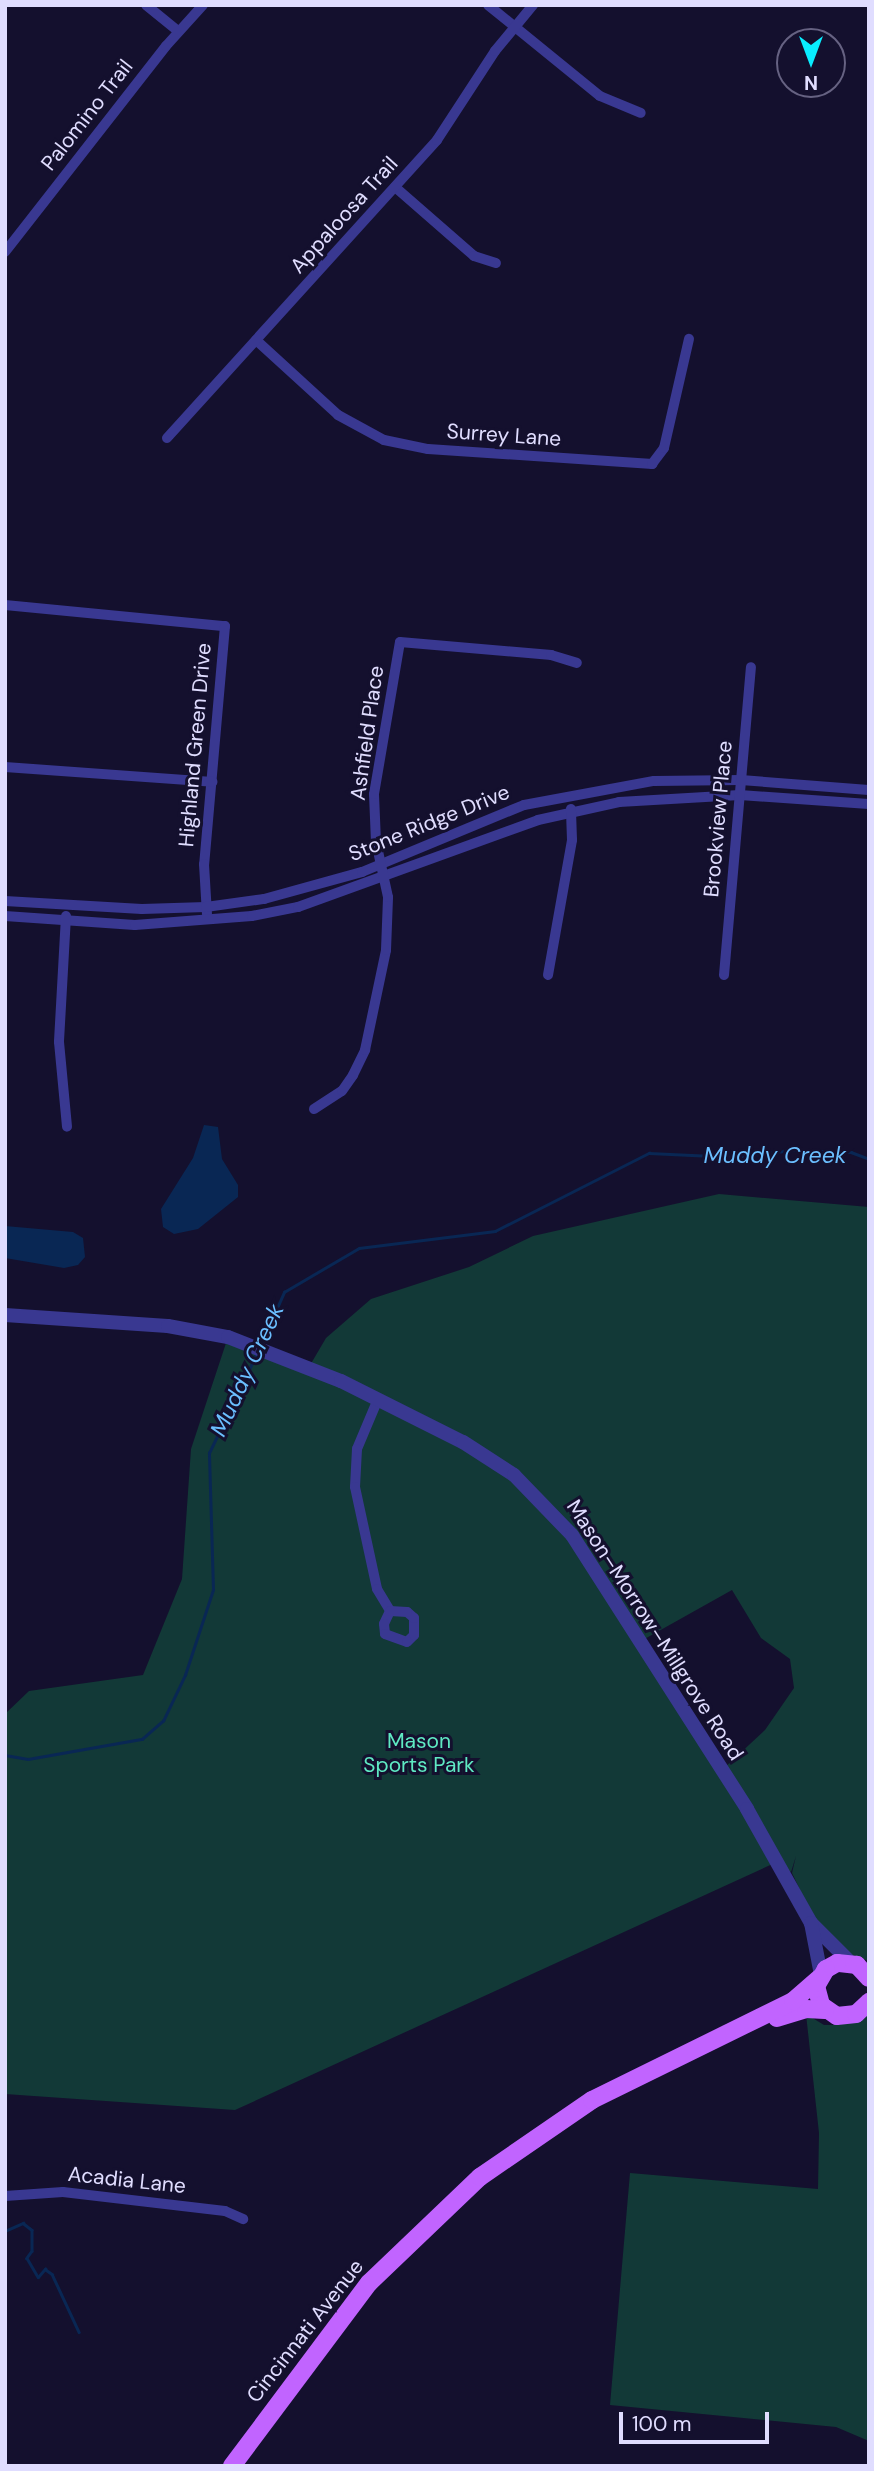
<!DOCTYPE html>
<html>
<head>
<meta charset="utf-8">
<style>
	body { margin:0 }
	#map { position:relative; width:874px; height:2471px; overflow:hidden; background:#14102e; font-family:"DM Sans",sans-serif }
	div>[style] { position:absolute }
	.green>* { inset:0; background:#123937 }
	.water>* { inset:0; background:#092754 }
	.stream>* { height:2.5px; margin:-1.25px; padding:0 1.25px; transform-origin:1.25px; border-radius:1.25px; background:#092754 }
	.minor>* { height:10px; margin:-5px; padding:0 5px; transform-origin:5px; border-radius:5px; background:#393891 }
	.tertiary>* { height:14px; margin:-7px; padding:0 7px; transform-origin:7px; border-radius:7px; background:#393891 }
	.primary>* { height:18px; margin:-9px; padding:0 9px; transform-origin:9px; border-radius:9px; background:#c164ff }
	span { translate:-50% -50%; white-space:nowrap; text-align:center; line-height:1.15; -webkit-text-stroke:6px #14102e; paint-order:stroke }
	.street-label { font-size:21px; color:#e0ddff }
	.park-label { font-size:21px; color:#5fe9c3 }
	.water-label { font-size:23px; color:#6bbfff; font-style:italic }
	.frame { position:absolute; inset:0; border:7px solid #e0ddff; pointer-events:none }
	.north { position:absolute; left:776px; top:28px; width:70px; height:70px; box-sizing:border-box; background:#14102e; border:2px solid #666282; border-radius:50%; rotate:180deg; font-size:19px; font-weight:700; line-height:28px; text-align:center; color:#e0ddff }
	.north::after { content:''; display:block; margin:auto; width:24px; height:32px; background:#09edff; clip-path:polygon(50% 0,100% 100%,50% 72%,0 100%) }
	.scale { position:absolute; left:619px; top:2412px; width:150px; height:32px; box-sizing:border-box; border:4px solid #e0ddff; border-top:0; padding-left:9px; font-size:21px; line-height:24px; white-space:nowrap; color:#e0ddff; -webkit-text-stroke:5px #14102e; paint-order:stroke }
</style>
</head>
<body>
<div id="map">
	<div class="green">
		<i style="clip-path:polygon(evenodd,719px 1194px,869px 1207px,869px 1961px,847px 1953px,814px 1919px,792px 1873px,796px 1856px,791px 1872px,777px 1862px,235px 2110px,5px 2094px,5px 1714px,29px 1691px,143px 1675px,182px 1579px,191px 1449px,228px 1337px,309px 1367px,326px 1338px,371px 1299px,469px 1267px,533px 1236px,719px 1194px,732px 1590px,761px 1638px,790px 1659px,794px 1688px,765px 1730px,723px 1769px,641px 1641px,732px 1590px)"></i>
		<i style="clip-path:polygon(869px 2012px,869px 2441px,836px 2427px,610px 2405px,630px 2173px,818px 2189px,819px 2133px,806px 2014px,824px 2025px,839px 2025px)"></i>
	</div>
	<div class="water">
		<i style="clip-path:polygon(204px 1125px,218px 1127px,222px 1159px,238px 1185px,238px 1197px,198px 1229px,174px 1234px,163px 1227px,161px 1209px,193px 1158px)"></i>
		<i style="clip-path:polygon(5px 1226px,73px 1232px,83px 1238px,85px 1257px,78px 1265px,64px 1268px,5px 1258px)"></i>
	</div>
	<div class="stream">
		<i style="left:261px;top:1344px;width:57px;rotate:-66.1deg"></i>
		<i style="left:284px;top:1292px;width:87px;rotate:-30.4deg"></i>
		<i style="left:359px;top:1248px;width:137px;rotate:-7.1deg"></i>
		<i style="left:495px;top:1231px;width:173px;rotate:-26.9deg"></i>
		<i style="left:649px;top:1153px;width:85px;rotate:2.7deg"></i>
		<i style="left:734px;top:1157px;width:59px;rotate:-6.8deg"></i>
		<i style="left:793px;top:1150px;width:58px;rotate:2deg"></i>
		<i style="left:851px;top:1152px;width:19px;rotate:21deg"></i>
		<i style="left:5px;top:1755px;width:23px;rotate:10deg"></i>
		<i style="left:28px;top:1759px;width:116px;rotate:-10deg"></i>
		<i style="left:142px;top:1739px;width:28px;rotate:-41deg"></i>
		<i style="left:163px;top:1721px;width:51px;rotate:-64.4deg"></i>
		<i style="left:185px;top:1675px;width:89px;rotate:-71.8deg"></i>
		<i style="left:213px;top:1590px;width:137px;rotate:-91.7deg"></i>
		<i style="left:209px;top:1453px;width:111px;rotate:-64.4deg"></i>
		<i style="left:5px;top:2231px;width:20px;rotate:-24deg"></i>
		<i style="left:23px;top:2223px;width:11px;rotate:38deg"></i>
		<i style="left:32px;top:2230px;width:21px;rotate:90deg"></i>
		<i style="left:32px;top:2251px;width:9px;rotate:126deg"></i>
		<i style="left:27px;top:2258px;width:22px;rotate:60deg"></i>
		<i style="left:38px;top:2277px;width:11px;rotate:-49deg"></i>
		<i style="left:45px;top:2269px;width:9px;rotate:36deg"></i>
		<i style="left:52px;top:2274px;width:64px;rotate:65deg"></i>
	</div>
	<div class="minor">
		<i style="left:146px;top:5px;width:41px;rotate:39.1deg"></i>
		<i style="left:488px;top:5px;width:144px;rotate:39.1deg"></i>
		<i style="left:600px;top:96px;width:44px;rotate:22.5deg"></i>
		<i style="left:395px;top:187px;width:105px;rotate:41.1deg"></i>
		<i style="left:474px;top:256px;width:23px;rotate:18deg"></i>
		<i style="left:5px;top:252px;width:261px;rotate:-52deg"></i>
		<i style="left:166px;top:46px;width:55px;rotate:-47.9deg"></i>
		<i style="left:256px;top:340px;width:111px;rotate:42.4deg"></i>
		<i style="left:338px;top:415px;width:52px;rotate:28.5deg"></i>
		<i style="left:384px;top:440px;width:45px;rotate:11.6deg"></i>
		<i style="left:428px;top:449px;width:225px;rotate:3.8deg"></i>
		<i style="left:652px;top:464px;width:20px;rotate:-53deg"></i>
		<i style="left:664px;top:448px;width:112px;rotate:-77.1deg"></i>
		<i style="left:167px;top:438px;width:402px;rotate:-47.8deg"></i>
		<i style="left:437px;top:140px;width:106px;rotate:-56.9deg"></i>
		<i style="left:495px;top:51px;width:60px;rotate:-50.4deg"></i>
		<i style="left:5px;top:605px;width:221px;rotate:5.5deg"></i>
		<i style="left:225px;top:626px;width:239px;rotate:95deg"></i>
		<i style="left:204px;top:864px;width:50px;rotate:86.6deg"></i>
		<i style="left:5px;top:767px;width:208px;rotate:4.1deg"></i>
		<i style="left:5px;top:901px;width:137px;rotate:3.3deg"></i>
		<i style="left:142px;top:909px;width:64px;rotate:-1.8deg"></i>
		<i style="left:206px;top:907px;width:59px;rotate:-7.9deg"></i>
		<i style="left:264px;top:899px;width:102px;rotate:-15.4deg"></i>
		<i style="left:362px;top:872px;width:175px;rotate:-22.5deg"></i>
		<i style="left:524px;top:805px;width:132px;rotate:-10.5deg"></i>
		<i style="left:654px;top:781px;width:87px;rotate:-0.7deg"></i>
		<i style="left:741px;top:780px;width:128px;rotate:4.5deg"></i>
		<i style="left:5px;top:916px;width:130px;rotate:4deg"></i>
		<i style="left:135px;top:925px;width:117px;rotate:-4.4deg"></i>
		<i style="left:252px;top:916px;width:47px;rotate:-11.1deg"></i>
		<i style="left:298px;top:907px;width:255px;rotate:-19.9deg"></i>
		<i style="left:538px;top:820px;width:83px;rotate:-12.5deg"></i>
		<i style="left:619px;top:802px;width:121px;rotate:-3.3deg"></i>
		<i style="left:740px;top:795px;width:129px;rotate:4deg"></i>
		<i style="left:66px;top:916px;width:126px;rotate:93.2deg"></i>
		<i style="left:59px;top:1042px;width:85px;rotate:84.6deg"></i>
		<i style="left:548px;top:975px;width:137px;rotate:-79.9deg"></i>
		<i style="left:572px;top:840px;width:31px;rotate:-92deg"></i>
		<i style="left:724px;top:975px;width:309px;rotate:-85deg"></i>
		<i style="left:314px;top:1109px;width:33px;rotate:-33deg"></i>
		<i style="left:342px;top:1091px;width:19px;rotate:-55deg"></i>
		<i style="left:353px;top:1075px;width:28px;rotate:-64deg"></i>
		<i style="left:365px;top:1050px;width:102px;rotate:-78.1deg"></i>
		<i style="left:386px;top:950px;width:53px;rotate:-87.8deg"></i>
		<i style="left:388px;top:897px;width:56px;rotate:-102.3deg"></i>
		<i style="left:376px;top:842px;width:48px;rotate:-92.4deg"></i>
		<i style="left:374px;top:794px;width:154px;rotate:-80.3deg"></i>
		<i style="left:400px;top:642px;width:152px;rotate:4.9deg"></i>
		<i style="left:551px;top:655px;width:27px;rotate:17deg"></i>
		<i style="left:378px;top:1399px;width:54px;rotate:112.8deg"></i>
		<i style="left:357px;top:1449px;width:38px;rotate:93deg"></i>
		<i style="left:355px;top:1487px;width:104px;rotate:77.8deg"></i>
		<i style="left:377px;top:1589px;width:26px;rotate:59deg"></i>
		<i style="left:390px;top:1611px;width:14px;rotate:115deg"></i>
		<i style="left:384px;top:1624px;width:10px;rotate:84deg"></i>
		<i style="left:385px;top:1634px;width:23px;rotate:20deg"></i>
		<i style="left:407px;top:1642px;width:10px;rotate:-45deg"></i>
		<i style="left:414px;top:1635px;width:17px;rotate:-90deg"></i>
		<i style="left:414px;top:1618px;width:9px;rotate:-139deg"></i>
		<i style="left:407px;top:1612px;width:17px;rotate:-177deg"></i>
		<i style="left:5px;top:2196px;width:58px;rotate:-3.9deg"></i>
		<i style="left:63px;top:2192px;width:163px;rotate:6.7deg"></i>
		<i style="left:225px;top:2211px;width:20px;rotate:24deg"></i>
	</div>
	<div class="tertiary">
		<i style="left:5px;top:1315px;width:163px;rotate:3.9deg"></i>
		<i style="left:168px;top:1326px;width:61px;rotate:10.4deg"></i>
		<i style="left:228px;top:1337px;width:121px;rotate:21.3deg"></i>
		<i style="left:341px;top:1381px;width:136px;rotate:26.6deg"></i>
		<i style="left:463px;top:1442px;width:61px;rotate:32.9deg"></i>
		<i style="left:514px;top:1475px;width:83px;rotate:46deg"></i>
		<i style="left:572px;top:1535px;width:325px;rotate:57.4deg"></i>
		<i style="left:747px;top:1809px;width:131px;rotate:60.7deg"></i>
		<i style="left:811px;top:1923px;width:57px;rotate:45deg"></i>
		<i style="left:811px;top:1923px;width:53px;rotate:79.1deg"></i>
	</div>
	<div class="primary">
		<i style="left:869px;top:1978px;width:18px;rotate:-133deg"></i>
		<i style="left:857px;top:1965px;width:20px;rotate:-174deg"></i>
		<i style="left:837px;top:1963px;width:13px;rotate:151deg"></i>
		<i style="left:826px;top:1969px;width:20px;rotate:120deg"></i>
		<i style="left:816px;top:1986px;width:20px;rotate:75deg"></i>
		<i style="left:821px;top:2005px;width:19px;rotate:35deg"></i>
		<i style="left:837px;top:2016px;width:19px;rotate:-6deg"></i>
		<i style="left:856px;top:2014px;width:18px;rotate:-43deg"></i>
		<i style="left:777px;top:2018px;width:30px;rotate:-17deg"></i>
		<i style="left:806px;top:2009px;width:19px;rotate:3deg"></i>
		<i style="left:232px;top:2466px;width:229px;rotate:-53.2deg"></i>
		<i style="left:369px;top:2283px;width:153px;rotate:-43.7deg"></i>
		<i style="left:480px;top:2177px;width:136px;rotate:-34.5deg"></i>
		<i style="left:592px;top:2100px;width:224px;rotate:-26.2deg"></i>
		<i style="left:793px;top:2001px;width:35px;rotate:-41deg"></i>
	</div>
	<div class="street-label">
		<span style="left:87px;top:115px;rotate:-52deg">Palomino Trail</span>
		<span style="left:344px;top:215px;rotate:-48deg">Appaloosa Trail</span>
		<span style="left:504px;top:435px;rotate:4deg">Surrey Lane</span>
		<span style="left:367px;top:733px;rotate:-82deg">Ashfield Place</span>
		<span style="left:195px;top:745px;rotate:-85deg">Highland Green Drive</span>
		<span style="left:718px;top:819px;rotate:-85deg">Brookview Place</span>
		<span style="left:429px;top:823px;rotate:-22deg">Stone Ridge Drive</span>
		<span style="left:655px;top:1630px;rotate:57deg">Mason–Morrow–Millgrove Road</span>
		<span style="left:127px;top:2180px;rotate:6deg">Acadia Lane</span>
		<span style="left:305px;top:2331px;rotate:-52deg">Cincinnati Avenue</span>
	</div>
	<div class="park-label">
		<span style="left:419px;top:1753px">Mason<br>Sports Park</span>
	</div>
	<div class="water-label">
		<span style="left:775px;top:1155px">Muddy Creek</span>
		<span style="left:247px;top:1370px;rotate:-65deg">Muddy Creek</span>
	</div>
	<div class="frame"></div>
	<div class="north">N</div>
	<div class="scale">100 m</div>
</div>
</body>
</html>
